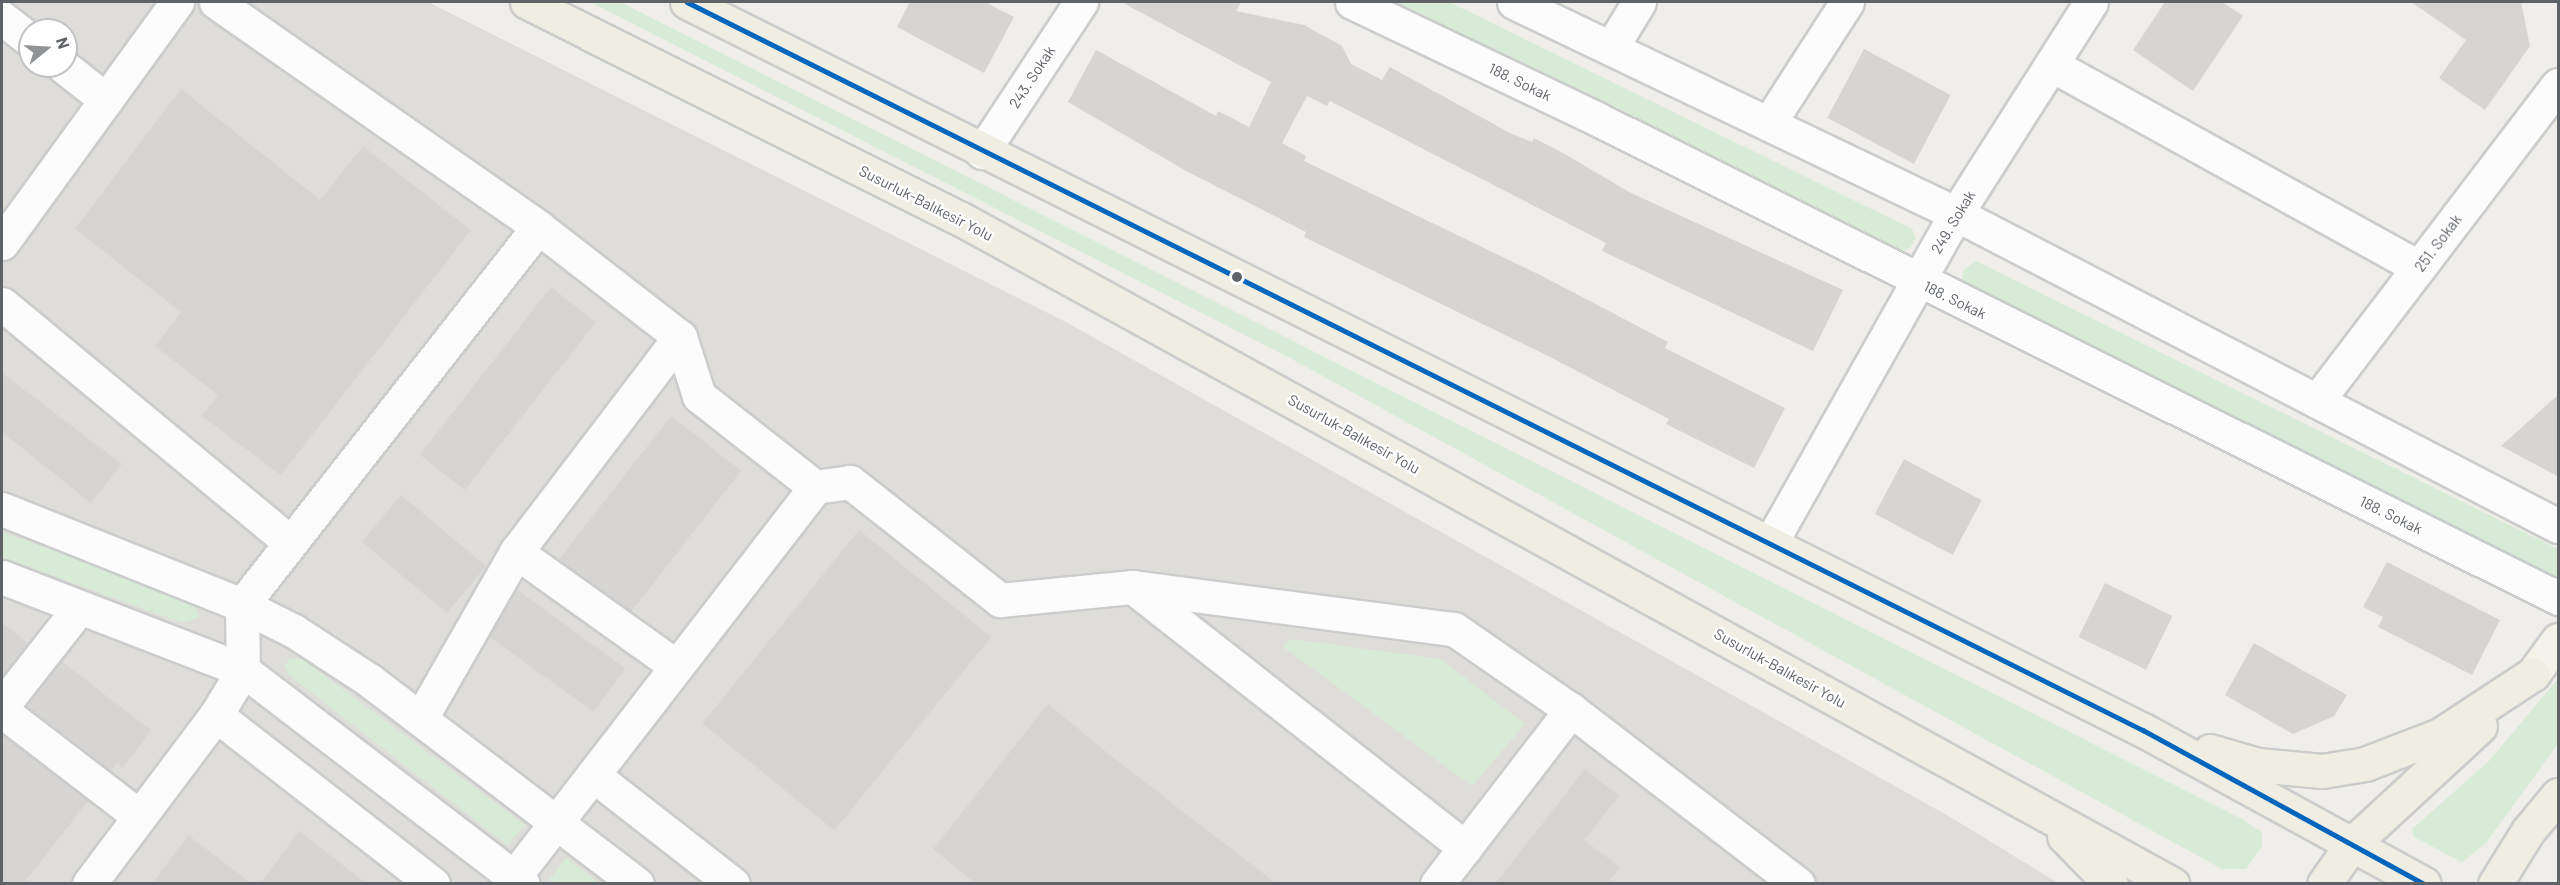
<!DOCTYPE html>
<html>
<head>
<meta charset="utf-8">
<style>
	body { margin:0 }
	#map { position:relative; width:2560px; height:885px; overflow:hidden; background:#efeeea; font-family:Barlow,sans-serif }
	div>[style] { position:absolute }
	.industrial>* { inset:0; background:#dfddda }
	.green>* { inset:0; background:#d8ebd6 }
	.building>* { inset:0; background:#d6d5d3; transform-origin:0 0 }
	.roads { filter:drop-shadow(2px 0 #cbcccc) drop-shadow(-2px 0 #cbcccc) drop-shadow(0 2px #cbcccc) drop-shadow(0 -2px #cbcccc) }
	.minor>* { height:33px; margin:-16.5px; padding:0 16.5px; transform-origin:16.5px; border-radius:16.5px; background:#fdfcfc }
	.major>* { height:33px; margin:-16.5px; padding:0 16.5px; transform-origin:16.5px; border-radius:16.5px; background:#f4f2e9 }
	.highway>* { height:33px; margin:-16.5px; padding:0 16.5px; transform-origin:16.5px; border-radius:16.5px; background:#f0ede3 }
	.bus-1>* { height:4.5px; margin:-2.25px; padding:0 2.25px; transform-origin:2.25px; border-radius:2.25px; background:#0065bd }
	.dots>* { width:16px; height:16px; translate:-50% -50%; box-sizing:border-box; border:3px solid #fff; border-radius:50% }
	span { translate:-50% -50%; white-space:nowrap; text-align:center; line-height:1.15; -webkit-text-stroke:5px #fff; paint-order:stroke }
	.street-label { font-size:15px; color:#5f6368 }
	.frame { position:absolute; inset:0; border:3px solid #5f6368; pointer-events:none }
	.north { position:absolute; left:18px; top:18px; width:60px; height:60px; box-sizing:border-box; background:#fff; border:2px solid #bfc1c3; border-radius:50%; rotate:72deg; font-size:16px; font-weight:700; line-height:24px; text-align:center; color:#5f6368 }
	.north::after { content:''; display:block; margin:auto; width:21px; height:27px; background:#919496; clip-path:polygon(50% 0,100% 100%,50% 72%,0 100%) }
</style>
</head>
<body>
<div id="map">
	<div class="industrial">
		<i style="clip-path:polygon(evenodd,2px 2px,428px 2px,1064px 321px,1952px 818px,2058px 883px,2px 884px,2px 2px,30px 30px,66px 30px,66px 66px,30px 66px,30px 30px)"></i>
	</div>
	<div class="green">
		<i style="clip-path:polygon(590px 2px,620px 2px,2240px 818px,2262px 832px,2262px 846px,2246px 869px,2222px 869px,1290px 358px)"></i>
		<i style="clip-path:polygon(1392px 2px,1449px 2px,1912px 229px,1916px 238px,1910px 248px,1899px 252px)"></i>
		<i style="clip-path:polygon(1976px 261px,2558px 549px,2558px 580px,1961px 284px,1964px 269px)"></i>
		<i style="clip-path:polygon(2px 532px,193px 600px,199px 618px,182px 623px,2px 557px)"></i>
		<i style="clip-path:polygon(1292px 639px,1440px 659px,1525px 724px,1472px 786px,1282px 646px)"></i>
		<i style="clip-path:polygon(298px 658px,306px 662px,525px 825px,507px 845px,289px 675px,285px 666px,289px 659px)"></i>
		<i style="clip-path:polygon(2558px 679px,2558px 744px,2486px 843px,2462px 862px,2414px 837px,2412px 829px,2488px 762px)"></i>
		<i style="clip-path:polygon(566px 858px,599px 883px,553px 883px,549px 880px)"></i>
	</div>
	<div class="building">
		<i style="clip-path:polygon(910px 2px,985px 2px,1014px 17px,984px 73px,897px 27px)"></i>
		<i style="clip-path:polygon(1121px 2px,1241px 2px,1236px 11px,1304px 25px,1342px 46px,1351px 64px,1382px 80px,1390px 67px,1510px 133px,1532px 142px,1534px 138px,1563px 153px,1631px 193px,1843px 290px,1813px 351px,1602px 251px,1606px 243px,1330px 101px,1327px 106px,1307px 96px,1282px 143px,1306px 156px,1304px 161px,1542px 276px,1668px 342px,1665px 348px,1785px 408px,1754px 468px,1666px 424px,1669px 419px,1550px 357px,1304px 237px,1306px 232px,1188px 172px,1068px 102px,1096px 50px,1216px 116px,1218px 111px,1249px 127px,1271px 82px)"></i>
		<i style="clip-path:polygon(2165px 2px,2222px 2px,2243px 16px,2193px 91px,2133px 50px)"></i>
		<i style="clip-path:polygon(2411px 2px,2521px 2px,2530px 46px,2485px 110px,2439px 78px,2466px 40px)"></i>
		<i style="left:1864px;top:49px;width:98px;height:78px;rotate:28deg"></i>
		<i style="clip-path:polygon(181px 89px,320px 200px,363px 146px,471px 230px,281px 475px,202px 416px,218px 395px,155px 346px,181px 312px,75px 229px)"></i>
		<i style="left:551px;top:287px;width:57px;height:213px;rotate:38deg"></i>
		<i style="clip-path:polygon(2px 373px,122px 464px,91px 503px,2px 432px)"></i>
		<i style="clip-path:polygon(2559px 394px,2559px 477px,2501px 446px)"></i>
		<i style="left:671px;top:416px;width:89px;height:182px;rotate:38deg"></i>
		<i style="left:1904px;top:459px;width:88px;height:62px;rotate:28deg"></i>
		<i style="left:401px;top:495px;width:111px;height:61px;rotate:40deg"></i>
		<i style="left:859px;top:530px;width:170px;height:249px;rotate:39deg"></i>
		<i style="clip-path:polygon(2387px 562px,2500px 620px,2472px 675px,2378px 627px,2383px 617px,2363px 607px)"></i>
		<i style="left:2105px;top:583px;width:75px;height:60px;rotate:26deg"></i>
		<i style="left:516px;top:589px;width:135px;height:54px;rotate:36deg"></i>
		<i style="clip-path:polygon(2px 623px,28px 643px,2px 676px)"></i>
		<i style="clip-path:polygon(2254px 643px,2347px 695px,2334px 716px,2293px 734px,2225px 695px)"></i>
		<i style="clip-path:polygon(61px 661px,151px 730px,123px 768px,117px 763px,111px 771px,26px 706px)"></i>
		<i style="clip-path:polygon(1048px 704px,1115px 759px,1277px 884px,976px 884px,933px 849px)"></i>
		<i style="clip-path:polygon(2px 734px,88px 801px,23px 884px,2px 884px)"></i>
		<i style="clip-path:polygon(1585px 769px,1619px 796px,1584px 840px,1620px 867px,1607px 884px,1495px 884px)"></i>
		<i style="clip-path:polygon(299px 831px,367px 884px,260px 884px)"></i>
		<i style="clip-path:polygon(188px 835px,221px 860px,252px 884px,152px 884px)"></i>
	</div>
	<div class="roads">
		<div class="minor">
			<i style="left:216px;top:2px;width:393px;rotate:34.9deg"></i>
			<i style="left:538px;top:227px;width:180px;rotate:37.8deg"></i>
			<i style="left:680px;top:337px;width:62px;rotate:72.1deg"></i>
			<i style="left:699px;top:396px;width:147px;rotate:38.1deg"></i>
			<i style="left:815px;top:487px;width:35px;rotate:-8deg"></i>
			<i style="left:850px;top:482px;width:191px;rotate:38.2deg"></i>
			<i style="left:1000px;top:600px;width:134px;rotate:-5.6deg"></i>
			<i style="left:1133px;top:587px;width:324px;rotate:7.5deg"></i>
			<i style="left:1454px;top:629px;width:142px;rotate:34.7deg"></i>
			<i style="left:1571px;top:710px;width:286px;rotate:37.5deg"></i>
			<i style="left:1352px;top:2px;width:272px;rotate:25.5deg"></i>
			<i style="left:1597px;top:119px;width:1074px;rotate:26.49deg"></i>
			<i style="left:1514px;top:2px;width:490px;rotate:25.6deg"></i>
			<i style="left:1956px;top:214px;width:678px;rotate:27.4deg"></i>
			<i style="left:2px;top:18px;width:36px;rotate:38deg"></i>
			<i style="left:1611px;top:48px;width:54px;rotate:-58.7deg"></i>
			<i style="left:2052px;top:65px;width:419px;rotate:28.9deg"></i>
			<i style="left:63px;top:66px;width:55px;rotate:38.3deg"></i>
			<i style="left:1769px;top:123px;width:144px;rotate:-57.2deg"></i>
			<i style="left:982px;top:152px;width:180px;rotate:-56.6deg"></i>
			<i style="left:2px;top:243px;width:298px;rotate:-54deg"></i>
			<i style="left:2px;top:304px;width:371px;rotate:39.6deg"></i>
			<i style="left:2317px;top:401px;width:397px;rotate:-52.7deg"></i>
			<i style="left:2px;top:509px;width:258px;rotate:21.8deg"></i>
			<i style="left:242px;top:605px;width:58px;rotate:26.6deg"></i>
			<i style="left:294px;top:631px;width:90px;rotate:33.2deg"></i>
			<i style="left:369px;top:680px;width:337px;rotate:37.3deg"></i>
			<i style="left:1771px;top:542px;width:377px;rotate:-60.6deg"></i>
			<i style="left:1956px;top:214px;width:251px;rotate:-57.5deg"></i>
			<i style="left:516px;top:552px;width:196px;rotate:35.5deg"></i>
			<i style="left:2px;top:577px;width:258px;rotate:21.1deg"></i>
			<i style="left:243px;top:670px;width:352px;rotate:37.4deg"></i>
			<i style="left:1134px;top:588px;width:421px;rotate:38.1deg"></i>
			<i style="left:2px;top:706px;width:125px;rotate:-51.8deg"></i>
			<i style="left:2px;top:711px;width:173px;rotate:37.5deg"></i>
			<i style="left:216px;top:715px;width:275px;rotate:37.9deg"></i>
			<i style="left:421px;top:718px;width:191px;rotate:-60.2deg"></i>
			<i style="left:516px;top:552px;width:270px;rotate:-52.7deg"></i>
			<i style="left:593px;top:775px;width:177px;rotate:37.9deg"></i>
			<i style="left:514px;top:877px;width:493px;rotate:-52.3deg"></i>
			<i style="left:89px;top:884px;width:211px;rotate:-53.1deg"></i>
			<i style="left:216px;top:715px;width:52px;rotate:-59deg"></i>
			<i style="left:243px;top:670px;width:65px;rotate:-90.9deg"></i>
			<i style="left:242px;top:605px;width:480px;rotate:-51.9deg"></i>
			<i style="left:1437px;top:884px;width:220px;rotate:-52.4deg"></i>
		</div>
		<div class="major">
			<i style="left:2533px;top:674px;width:42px;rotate:-53.7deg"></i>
		</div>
		<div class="highway">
			<i style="left:527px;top:2px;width:485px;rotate:26.6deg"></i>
			<i style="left:961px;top:219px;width:1382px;rotate:28.77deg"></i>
			<i style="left:687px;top:2px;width:1628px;rotate:26.57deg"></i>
			<i style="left:2143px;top:730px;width:320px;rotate:28.7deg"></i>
			<i style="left:2210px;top:751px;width:50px;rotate:16.3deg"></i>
			<i style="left:2258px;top:765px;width:64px;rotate:5.4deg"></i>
			<i style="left:2322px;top:771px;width:44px;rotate:-9.2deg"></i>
			<i style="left:2365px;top:764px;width:80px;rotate:-21.1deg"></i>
			<i style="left:2440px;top:735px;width:111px;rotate:-33.3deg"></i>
			<i style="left:2064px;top:836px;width:67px;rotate:45.6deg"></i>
			<i style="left:2324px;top:884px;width:49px;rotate:-55deg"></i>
			<i style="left:2352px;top:844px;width:174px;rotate:-42.7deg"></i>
			<i style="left:2495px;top:884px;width:62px;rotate:-58.1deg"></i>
			<i style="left:2528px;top:831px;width:47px;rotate:-50.2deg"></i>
		</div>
	</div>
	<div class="bus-1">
		<i style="left:687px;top:2px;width:1628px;rotate:26.57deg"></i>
		<i style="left:2143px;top:730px;width:320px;rotate:28.7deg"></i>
	</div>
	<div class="dots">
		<i style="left:1237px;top:277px;background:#5f6368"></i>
	</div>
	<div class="street-label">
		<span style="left:1032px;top:77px;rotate:-57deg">243. Sokak</span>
		<span style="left:1520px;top:82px;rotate:26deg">188. Sokak</span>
		<span style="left:926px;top:203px;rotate:27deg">Susurluk-Balıkesir Yolu</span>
		<span style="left:1953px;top:222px;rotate:-59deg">249. Sokak</span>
		<span style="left:2438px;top:243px;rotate:-53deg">251. Sokak</span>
		<span style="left:1955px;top:300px;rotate:26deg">188. Sokak</span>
		<span style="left:1354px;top:434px;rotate:29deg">Susurluk-Balıkesir Yolu</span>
		<span style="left:2391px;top:515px;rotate:26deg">188. Sokak</span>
		<span style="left:1780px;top:668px;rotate:29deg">Susurluk-Balıkesir Yolu</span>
	</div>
	<div class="frame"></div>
	<div class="north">N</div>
</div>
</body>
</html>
